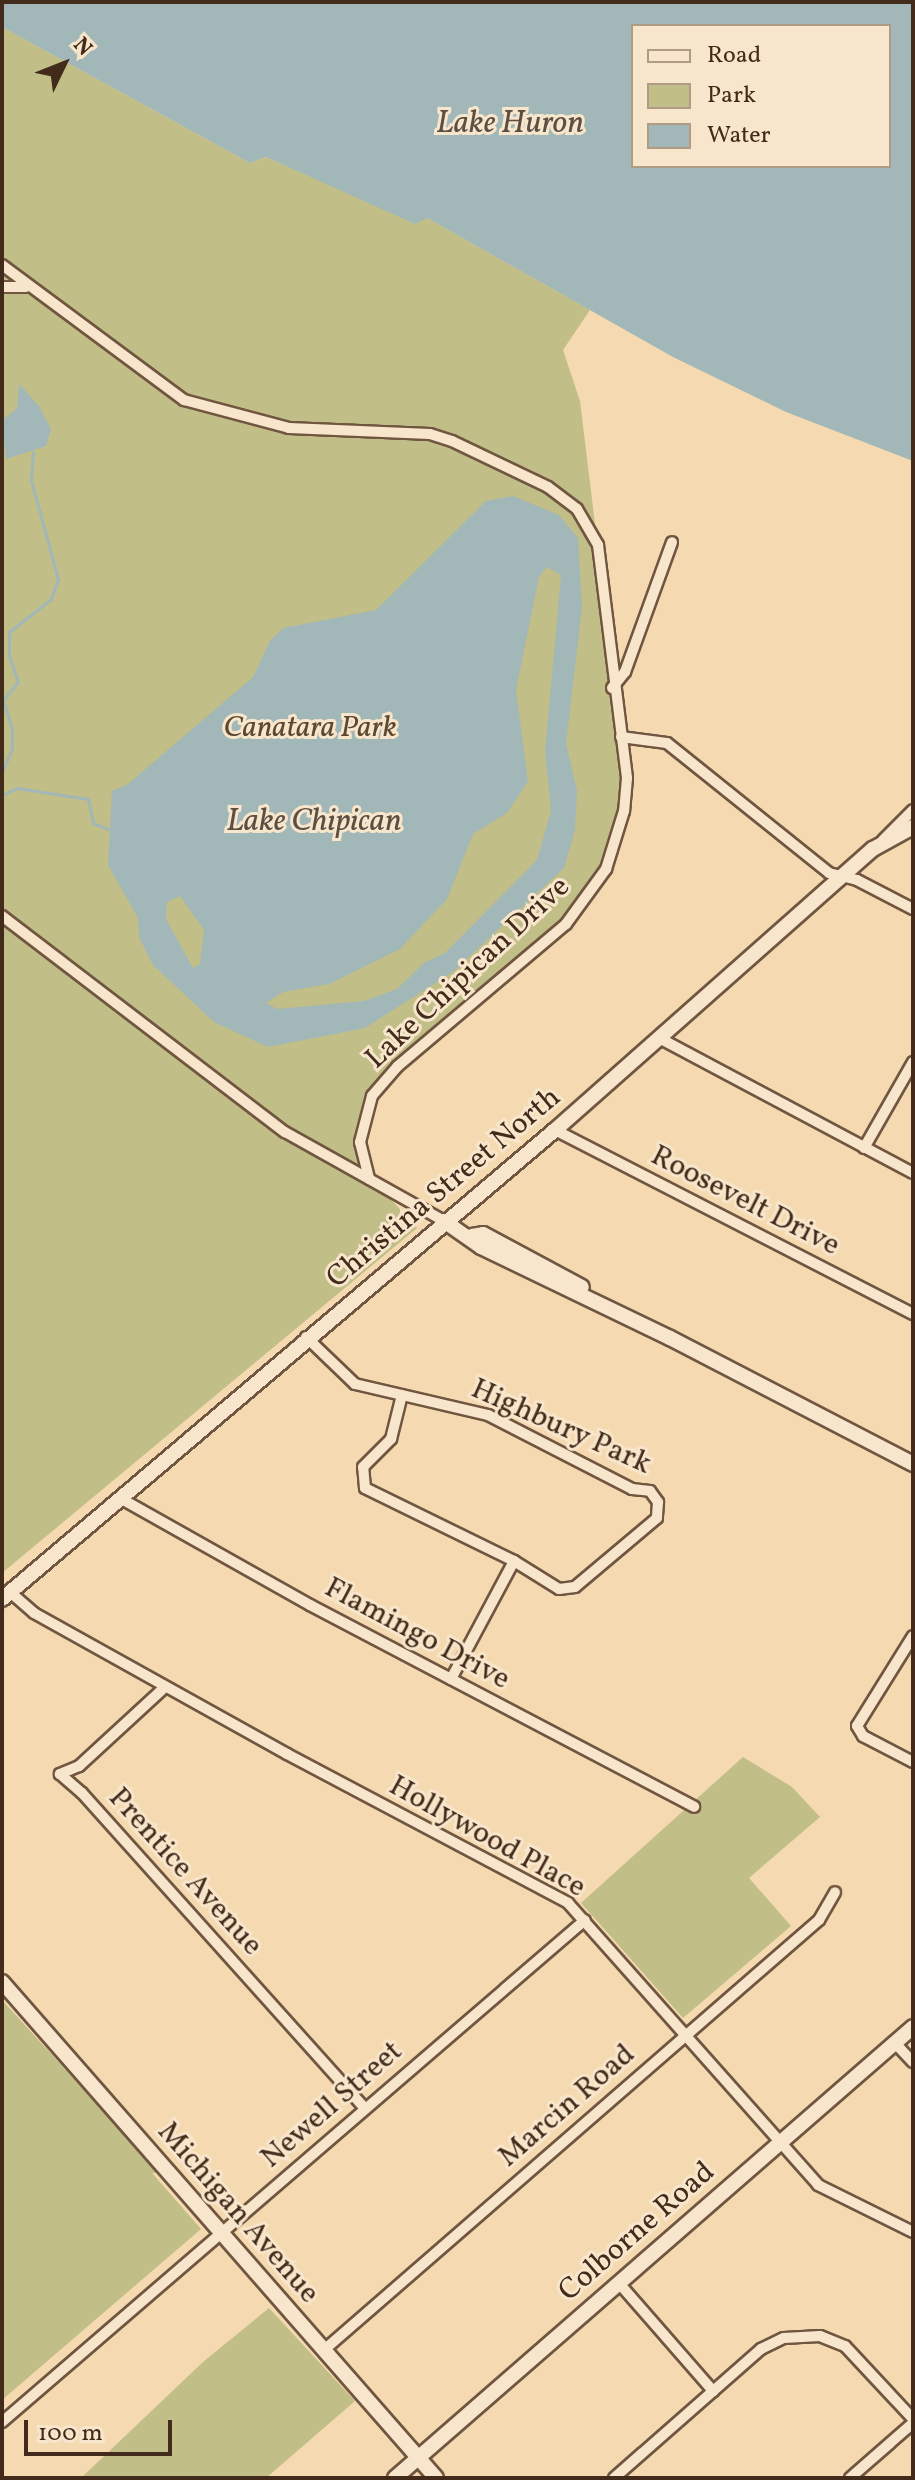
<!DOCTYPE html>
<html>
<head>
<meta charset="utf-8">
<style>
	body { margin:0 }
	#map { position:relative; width:915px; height:2480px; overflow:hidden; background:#f5d9b0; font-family:Vollkorn,serif }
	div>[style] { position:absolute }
	.green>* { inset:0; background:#c1be87 }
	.water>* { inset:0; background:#a2b7b7 }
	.stream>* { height:3px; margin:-1.5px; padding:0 1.5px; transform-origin:1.5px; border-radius:1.5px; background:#a2b7b7 }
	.roads { filter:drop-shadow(2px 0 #705640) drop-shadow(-2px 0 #705640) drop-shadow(0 2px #705640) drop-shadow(0 -2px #705640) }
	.street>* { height:10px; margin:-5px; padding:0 5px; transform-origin:5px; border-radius:5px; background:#f8e6cc }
	.secondary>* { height:14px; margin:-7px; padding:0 7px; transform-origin:7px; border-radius:7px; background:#f8e6cc }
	span { translate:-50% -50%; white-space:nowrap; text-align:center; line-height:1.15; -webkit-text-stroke:6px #f8e6cc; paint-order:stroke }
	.park-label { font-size:30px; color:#5c4831; font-style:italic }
	.street-label { font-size:30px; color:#432b1b }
	.water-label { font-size:32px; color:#5b4e42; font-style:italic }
	.frame { position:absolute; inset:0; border:4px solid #432b1b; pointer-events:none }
	.legend { position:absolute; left:631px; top:24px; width:260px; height:144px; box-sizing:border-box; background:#f8e6cc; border:2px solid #b09b85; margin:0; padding:10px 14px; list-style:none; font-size:24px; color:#432b1b }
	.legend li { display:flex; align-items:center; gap:16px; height:40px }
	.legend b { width:40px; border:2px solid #b09b85 }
	.north { position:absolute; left:24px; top:24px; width:80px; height:80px; -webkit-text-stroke:6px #f8e6cc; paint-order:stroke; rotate:47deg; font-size:22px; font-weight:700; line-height:32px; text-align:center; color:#432b1b }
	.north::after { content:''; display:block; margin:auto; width:28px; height:36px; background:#432b1b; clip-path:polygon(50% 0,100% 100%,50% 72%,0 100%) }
	.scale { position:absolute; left:24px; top:2420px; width:148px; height:36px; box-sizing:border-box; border:4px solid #432b1b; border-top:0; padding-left:10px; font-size:24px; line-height:28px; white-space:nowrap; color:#432b1b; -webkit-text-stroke:6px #f8e6cc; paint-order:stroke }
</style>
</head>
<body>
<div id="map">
	<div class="green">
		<i style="clip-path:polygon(2px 27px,250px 163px,266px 157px,415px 223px,427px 218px,590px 310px,563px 350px,580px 401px,626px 778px,618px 834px,591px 889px,374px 1097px,362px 1144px,376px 1183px,417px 1228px,2px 1573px)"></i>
		<i style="clip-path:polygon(743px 1757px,792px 1787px,820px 1817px,749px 1878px,791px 1926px,683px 2018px,581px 1903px)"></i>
		<i style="clip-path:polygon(2px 2000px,160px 2173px,152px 2173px,201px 2229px,2px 2400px)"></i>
		<i style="clip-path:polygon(269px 2308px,355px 2401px,266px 2478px,81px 2478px,203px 2362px)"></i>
	</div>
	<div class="water">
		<i style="clip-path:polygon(evenodd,2px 2px,913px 2px,913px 461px,786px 412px,673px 357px,427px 218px,415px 224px,266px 157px,250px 163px,2px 27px,2px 2px,633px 26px,889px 26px,889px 166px,633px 166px,633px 26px)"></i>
		<i style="clip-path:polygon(19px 384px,39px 406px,51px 429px,46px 446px,6px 459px,2px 421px,17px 408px)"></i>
		<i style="clip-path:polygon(evenodd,513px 496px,559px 515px,578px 538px,582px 607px,566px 744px,577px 790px,575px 830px,564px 868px,454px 971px,365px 1028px,268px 1047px,214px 1022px,153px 965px,139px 937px,138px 918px,108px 865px,112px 791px,128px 784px,253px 677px,270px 641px,283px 628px,376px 610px,486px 501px,513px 496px,547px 567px,561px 575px,545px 751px,551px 811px,537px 860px,445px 953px,424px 963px,397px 989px,364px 1001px,277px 1009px,266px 1003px,283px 992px,329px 984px,400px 949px,447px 899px,473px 834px,507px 813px,528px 781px,516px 690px,539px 577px,547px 567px,513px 496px,180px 896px,204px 930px,200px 964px,193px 968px,166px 919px,167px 902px,180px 896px)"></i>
	</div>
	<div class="stream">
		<i style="left:2px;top:772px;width:25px;rotate:-67deg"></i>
		<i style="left:12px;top:749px;width:21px;rotate:-90deg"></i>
		<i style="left:12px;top:728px;width:29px;rotate:-108deg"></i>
		<i style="left:3px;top:700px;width:23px;rotate:-50deg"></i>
		<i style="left:18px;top:682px;width:28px;rotate:-109deg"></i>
		<i style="left:9px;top:656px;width:24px;rotate:-90deg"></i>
		<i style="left:9px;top:632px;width:53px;rotate:-38.2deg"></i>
		<i style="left:51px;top:599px;width:21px;rotate:-71deg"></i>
		<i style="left:58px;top:579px;width:103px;rotate:-105.3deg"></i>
		<i style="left:31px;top:480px;width:28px;rotate:-86deg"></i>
		<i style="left:2px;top:795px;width:17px;rotate:-25deg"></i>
		<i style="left:17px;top:788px;width:72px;rotate:8.8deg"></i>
		<i style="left:88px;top:799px;width:25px;rotate:78deg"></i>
		<i style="left:93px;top:823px;width:16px;rotate:22deg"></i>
	</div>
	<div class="roads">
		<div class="street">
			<i style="left:2px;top:265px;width:227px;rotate:36.6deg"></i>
			<i style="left:184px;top:400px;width:109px;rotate:14.9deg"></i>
			<i style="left:289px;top:428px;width:141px;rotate:2.4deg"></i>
			<i style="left:430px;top:434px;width:23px;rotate:18deg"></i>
			<i style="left:452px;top:441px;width:106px;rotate:25.6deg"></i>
			<i style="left:548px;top:487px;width:36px;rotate:37deg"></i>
			<i style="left:577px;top:509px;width:42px;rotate:59.7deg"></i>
			<i style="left:598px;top:545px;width:235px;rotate:82.9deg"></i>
			<i style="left:627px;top:778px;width:33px;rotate:95deg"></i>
			<i style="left:624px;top:811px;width:61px;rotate:107.2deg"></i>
			<i style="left:606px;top:869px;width:68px;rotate:126deg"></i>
			<i style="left:566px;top:924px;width:221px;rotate:139.8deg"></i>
			<i style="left:397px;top:1067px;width:38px;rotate:131deg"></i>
			<i style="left:372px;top:1096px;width:48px;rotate:104.6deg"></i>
			<i style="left:360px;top:1142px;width:38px;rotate:76deg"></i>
			<i style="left:2px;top:287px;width:24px"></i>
			<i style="left:612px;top:688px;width:21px;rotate:-51deg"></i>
			<i style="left:625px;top:672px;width:138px;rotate:-70.1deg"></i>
			<i style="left:621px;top:737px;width:46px;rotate:7.4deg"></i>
			<i style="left:667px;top:743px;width:208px;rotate:38.7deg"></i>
			<i style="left:829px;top:873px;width:29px;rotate:14deg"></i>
			<i style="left:857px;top:880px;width:63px;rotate:27.4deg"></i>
			<i style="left:883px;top:840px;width:42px;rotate:-45deg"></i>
			<i style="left:2px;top:916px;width:356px;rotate:37.4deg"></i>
			<i style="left:285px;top:1132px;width:182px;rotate:29.2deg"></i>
			<i style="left:661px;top:1039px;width:285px;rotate:28deg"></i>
			<i style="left:555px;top:1130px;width:403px;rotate:27.2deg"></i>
			<i style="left:864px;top:1148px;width:99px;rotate:-60.3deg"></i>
			<i style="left:306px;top:1337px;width:68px;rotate:43.8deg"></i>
			<i style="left:355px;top:1384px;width:137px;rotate:13.1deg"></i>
			<i style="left:488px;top:1415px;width:162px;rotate:27.2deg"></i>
			<i style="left:632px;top:1489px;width:18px;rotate:6deg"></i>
			<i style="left:650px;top:1491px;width:14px;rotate:54deg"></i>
			<i style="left:658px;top:1502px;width:16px;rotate:94deg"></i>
			<i style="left:657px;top:1518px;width:107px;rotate:139.9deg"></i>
			<i style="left:575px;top:1587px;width:16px;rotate:173deg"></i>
			<i style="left:559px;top:1589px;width:53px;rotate:-148.1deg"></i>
			<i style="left:514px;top:1561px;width:166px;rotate:-153.9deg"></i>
			<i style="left:365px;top:1488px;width:21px;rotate:-95deg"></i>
			<i style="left:363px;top:1467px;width:40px;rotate:-45deg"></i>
			<i style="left:391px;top:1439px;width:45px;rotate:-76deg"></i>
			<i style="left:120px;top:1498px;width:218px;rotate:29.4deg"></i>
			<i style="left:310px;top:1605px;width:434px;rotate:27.7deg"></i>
			<i style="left:10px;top:1592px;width:32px;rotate:41deg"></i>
			<i style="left:34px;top:1613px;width:290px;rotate:29.1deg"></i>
			<i style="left:287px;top:1754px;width:318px;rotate:27.9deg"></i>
			<i style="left:568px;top:1903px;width:377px;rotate:48.4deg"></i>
			<i style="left:818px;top:2185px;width:106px;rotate:26.3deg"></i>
			<i style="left:913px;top:1636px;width:106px;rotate:121.9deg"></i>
			<i style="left:857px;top:1726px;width:12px;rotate:59deg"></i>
			<i style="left:863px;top:1736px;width:56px;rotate:27.5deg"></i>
			<i style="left:451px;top:1679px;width:134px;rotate:-61.9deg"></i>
			<i style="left:165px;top:1687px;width:117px;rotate:137.4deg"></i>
			<i style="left:79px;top:1766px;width:21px;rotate:157deg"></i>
			<i style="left:60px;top:1774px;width:29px;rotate:41deg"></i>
			<i style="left:82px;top:1793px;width:423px;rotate:48.1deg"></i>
			<i style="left:895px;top:2043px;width:26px;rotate:47deg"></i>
			<i style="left:618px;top:2282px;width:145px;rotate:48.9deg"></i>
			<i style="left:324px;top:2350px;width:656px;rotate:-40.98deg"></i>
			<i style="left:819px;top:1920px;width:32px;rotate:-60deg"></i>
			<i style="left:2px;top:2422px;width:769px;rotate:-40.73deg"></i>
			<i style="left:614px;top:2478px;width:196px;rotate:-41.3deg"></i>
			<i style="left:761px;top:2349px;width:25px;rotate:-26deg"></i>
			<i style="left:784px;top:2338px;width:36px;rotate:-3deg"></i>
			<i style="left:820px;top:2336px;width:27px;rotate:22deg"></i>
			<i style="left:845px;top:2346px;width:100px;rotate:47deg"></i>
			<i style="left:850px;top:2478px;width:84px;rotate:-41.1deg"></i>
		</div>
		<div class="secondary">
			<i style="left:444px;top:1221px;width:45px;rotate:35.1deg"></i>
			<i style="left:481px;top:1247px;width:210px;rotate:25.7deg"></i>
			<i style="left:670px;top:1338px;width:274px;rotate:27.4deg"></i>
			<i style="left:472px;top:1236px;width:11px;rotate:-10deg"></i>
			<i style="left:483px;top:1234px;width:112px;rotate:28.2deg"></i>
			<i style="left:2px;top:1599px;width:725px;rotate:-40.3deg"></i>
			<i style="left:555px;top:1130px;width:424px;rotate:-41.5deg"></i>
			<i style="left:873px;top:849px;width:46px;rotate:-28.8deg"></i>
			<i style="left:2px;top:1982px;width:659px;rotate:48.81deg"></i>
			<i style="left:395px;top:2478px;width:687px;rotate:-41.04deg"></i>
		</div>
	</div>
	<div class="park-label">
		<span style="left:310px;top:728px">Canatara Park</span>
	</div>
	<div class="street-label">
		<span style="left:468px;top:973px;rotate:-43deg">Lake Chipican Drive</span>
		<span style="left:444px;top:1188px;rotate:-40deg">Christina Street North</span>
		<span style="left:745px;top:1201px;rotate:27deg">Roosevelt Drive</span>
		<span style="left:561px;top:1427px;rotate:24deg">Highbury Park</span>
		<span style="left:417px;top:1634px;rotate:28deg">Flamingo Drive</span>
		<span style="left:487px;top:1837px;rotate:29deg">Hollywood Place</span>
		<span style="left:185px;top:1872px;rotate:48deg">Prentice Avenue</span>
		<span style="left:332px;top:2105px;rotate:-41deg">Newell Street</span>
		<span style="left:567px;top:2106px;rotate:-41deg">Marcin Road</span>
		<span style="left:238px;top:2213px;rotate:49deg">Michigan Avenue</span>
		<span style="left:637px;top:2232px;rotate:-41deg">Colborne Road</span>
	</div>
	<div class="water-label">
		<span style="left:510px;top:124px">Lake Huron</span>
		<span style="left:314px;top:822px">Lake Chipican</span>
	</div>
	<div class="frame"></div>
	<ul class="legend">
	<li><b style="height:10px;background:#f8e6cc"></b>Road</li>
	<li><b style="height:22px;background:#c1be87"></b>Park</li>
	<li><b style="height:22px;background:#a2b7b7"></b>Water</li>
	</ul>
	<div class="north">N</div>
	<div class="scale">100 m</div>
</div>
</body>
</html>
